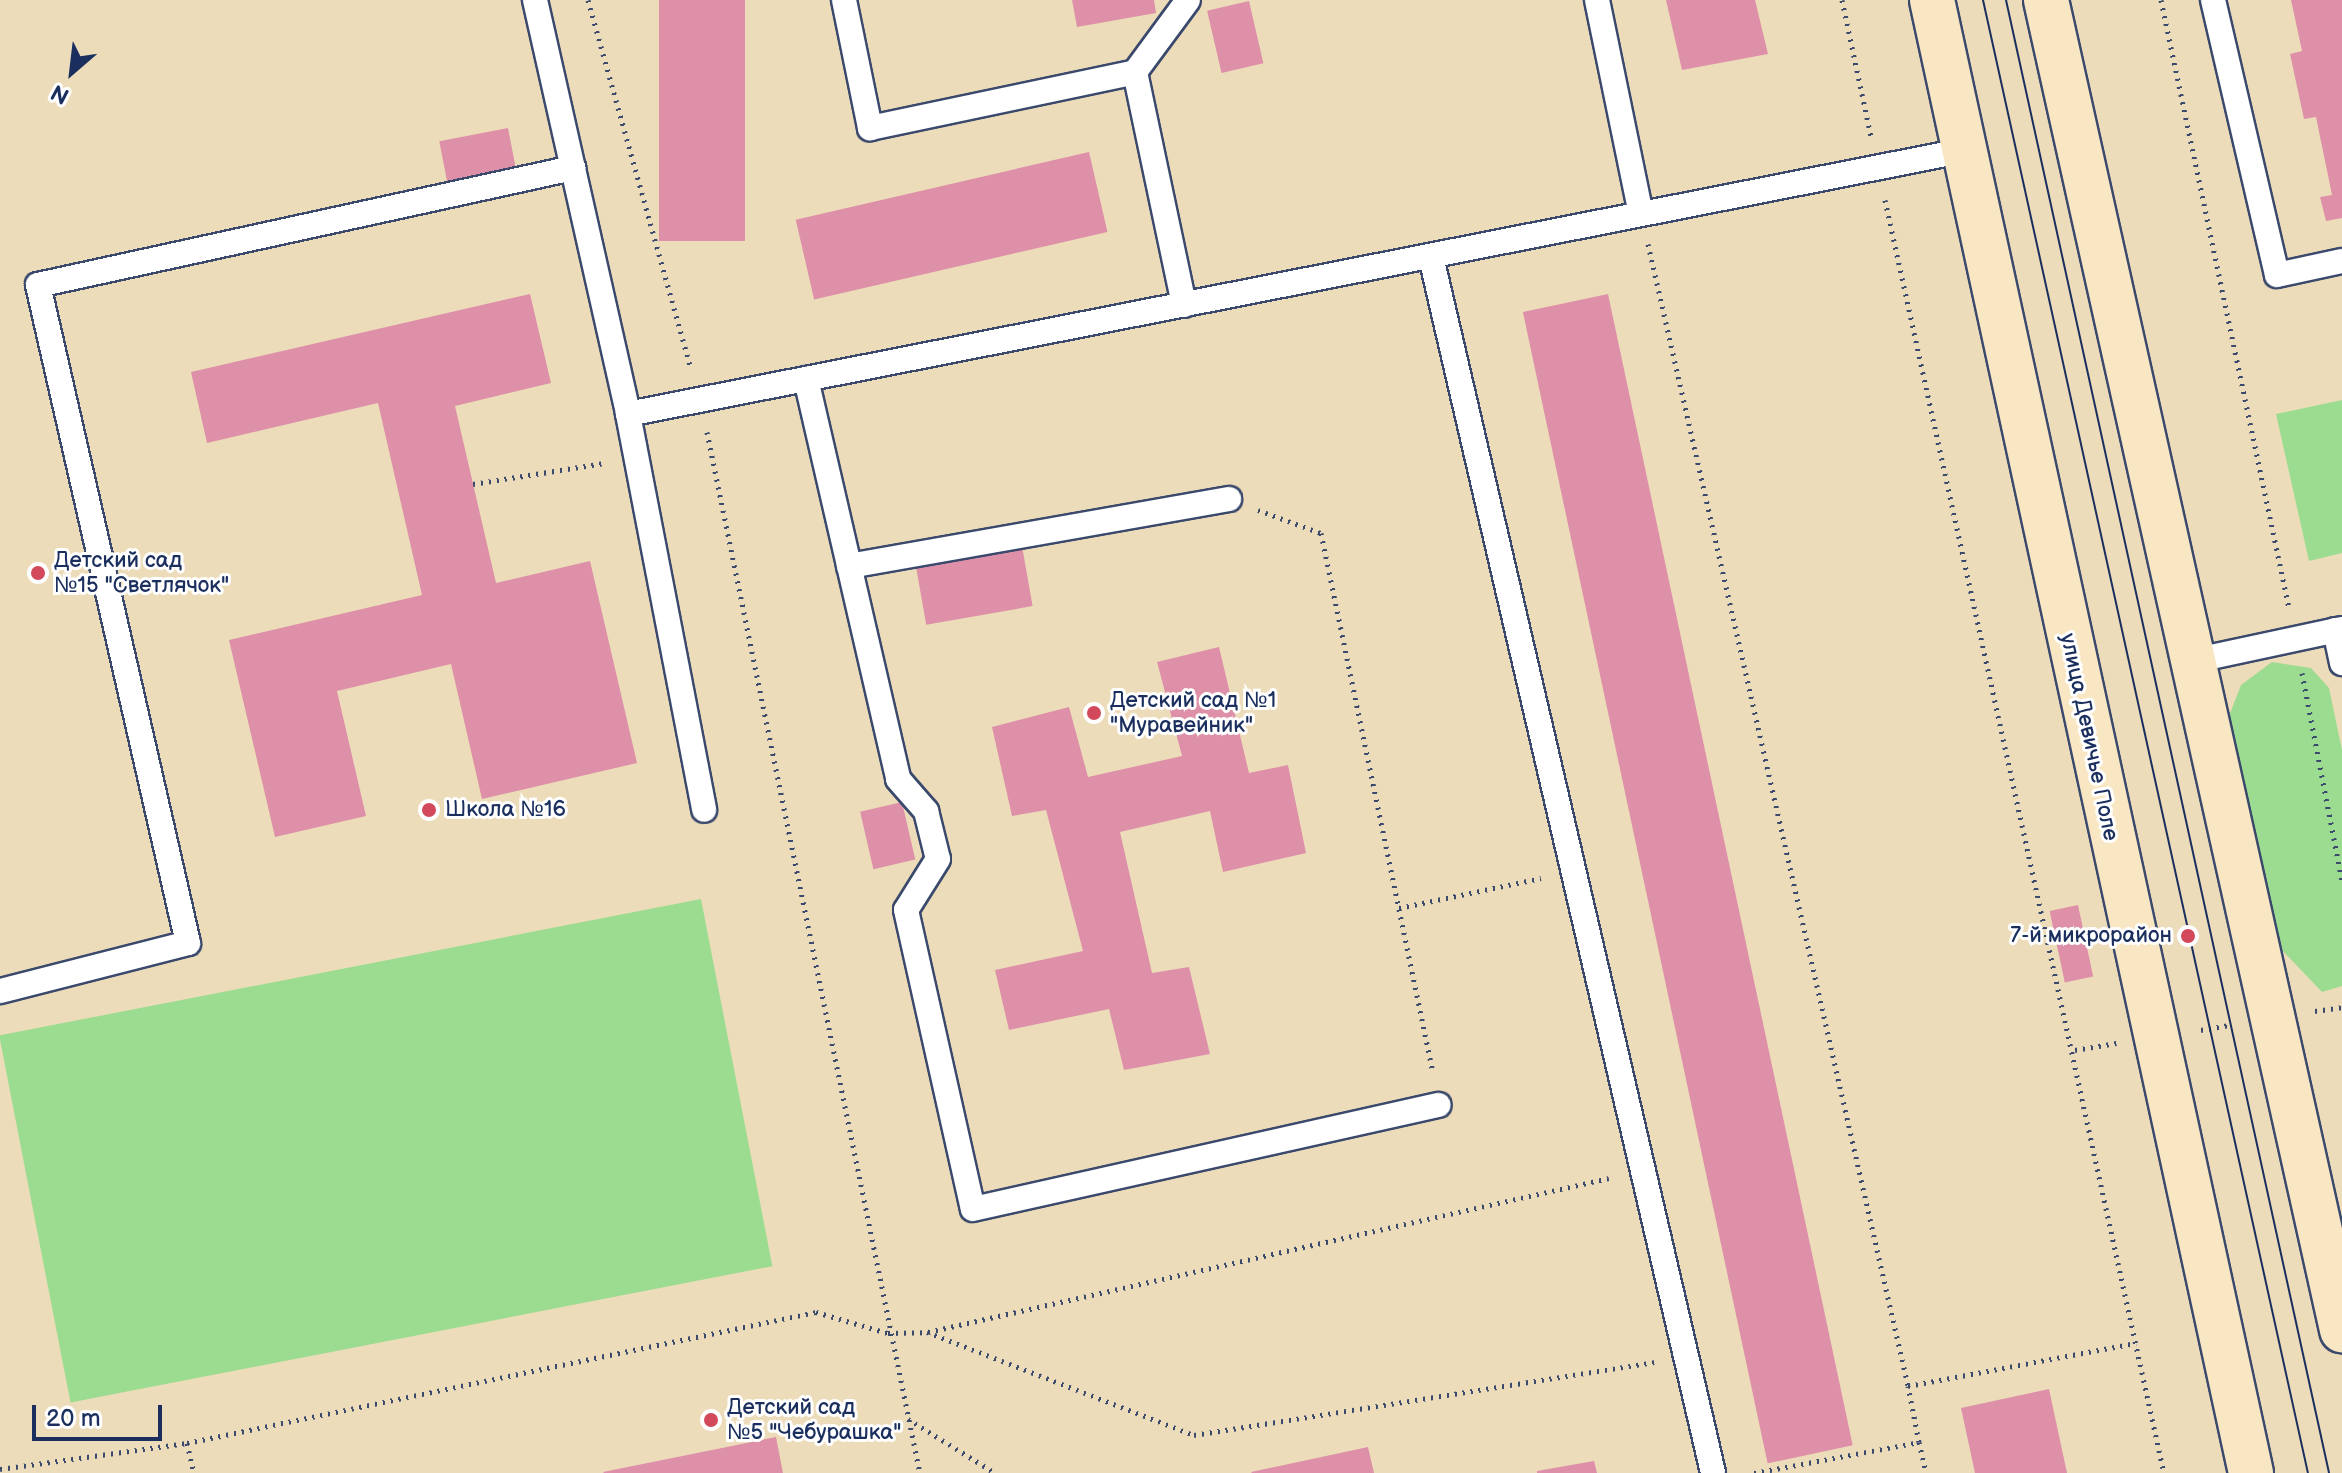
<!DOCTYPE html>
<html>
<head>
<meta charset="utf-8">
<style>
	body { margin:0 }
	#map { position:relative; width:2342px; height:1473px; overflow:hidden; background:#eddcba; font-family:"Balsamiq Sans",sans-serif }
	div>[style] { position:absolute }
	.green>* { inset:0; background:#9cdc91; transform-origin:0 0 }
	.building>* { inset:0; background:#dd90a8; transform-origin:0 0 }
	.path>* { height:5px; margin-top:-2.5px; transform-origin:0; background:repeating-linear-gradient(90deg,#3a496c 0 2px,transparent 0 8px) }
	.roads { filter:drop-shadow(2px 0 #3a496c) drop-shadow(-2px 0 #3a496c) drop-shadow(0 2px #3a496c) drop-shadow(0 -2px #3a496c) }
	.lane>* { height:24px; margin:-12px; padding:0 12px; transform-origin:12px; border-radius:12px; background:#fff }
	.secondary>* { height:44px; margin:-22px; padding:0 22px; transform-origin:22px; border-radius:22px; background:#f9e7c3 }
	.tram>* { height:2px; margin:-1px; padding:0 1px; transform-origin:1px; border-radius:1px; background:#1b2f5e }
	.dots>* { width:22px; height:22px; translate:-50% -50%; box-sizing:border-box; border:4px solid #fff; border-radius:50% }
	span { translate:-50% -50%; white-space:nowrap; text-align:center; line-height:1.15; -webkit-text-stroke:6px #fff; paint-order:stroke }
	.poi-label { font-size:22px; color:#1b2f5e }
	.left { translate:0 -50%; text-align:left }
	.right { translate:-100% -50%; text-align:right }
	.street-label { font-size:22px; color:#1b2f5e }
	.north { position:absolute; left:32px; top:32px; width:80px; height:80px; -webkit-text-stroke:6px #fff; paint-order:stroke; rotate:208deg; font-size:22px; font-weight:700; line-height:32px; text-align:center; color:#1b2f5e }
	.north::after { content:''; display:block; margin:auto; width:28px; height:36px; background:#1b2f5e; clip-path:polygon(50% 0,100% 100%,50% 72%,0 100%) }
	.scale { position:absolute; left:32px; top:1405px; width:130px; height:36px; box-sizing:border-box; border:4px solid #1b2f5e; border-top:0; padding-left:10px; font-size:24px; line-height:28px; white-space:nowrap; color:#1b2f5e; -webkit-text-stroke:6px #fff; paint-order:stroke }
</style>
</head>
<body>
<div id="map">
	<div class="green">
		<i style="clip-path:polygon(2342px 400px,2342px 553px,2309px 561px,2276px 414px)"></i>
		<i style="clip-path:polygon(2272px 662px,2311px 668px,2329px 688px,2342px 750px,2342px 986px,2322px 992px,2280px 948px,2224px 729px,2241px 685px)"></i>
		<i style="left:701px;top:899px;width:374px;height:715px;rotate:79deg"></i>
	</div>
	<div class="building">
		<i style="left:659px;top:0;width:86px;height:241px"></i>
		<i style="clip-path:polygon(1072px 0,1154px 0,1156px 13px,1077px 27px)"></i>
		<i style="clip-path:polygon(1666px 0,1755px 0,1768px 54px,1682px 70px)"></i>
		<i style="clip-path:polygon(2291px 0,2342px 0,2342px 218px,2326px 221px,2320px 197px,2332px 195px,2316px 117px,2304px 119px,2290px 54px,2302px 51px)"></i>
		<i style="left:1249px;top:1px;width:64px;height:43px;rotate:77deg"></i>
		<i style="left:508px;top:128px;width:44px;height:70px;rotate:79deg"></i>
		<i style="left:1089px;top:152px;width:82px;height:301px;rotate:77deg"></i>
		<i style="clip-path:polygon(530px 294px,551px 383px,455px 406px,496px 583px,590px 561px,637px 763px,482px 799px,451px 664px,337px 691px,366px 816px,275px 837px,229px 640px,422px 595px,378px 403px,207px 443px,191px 372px)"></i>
		<i style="left:1608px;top:294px;width:1177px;height:87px;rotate:78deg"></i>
		<i style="left:1022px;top:546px;width:61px;height:108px;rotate:80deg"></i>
		<i style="clip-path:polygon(1219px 647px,1249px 773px,1288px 765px,1306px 853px,1223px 872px,1210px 811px,1120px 832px,1152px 973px,1189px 967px,1210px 1054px,1124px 1070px,1109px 1009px,1009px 1030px,995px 970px,1083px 951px,1046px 810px,1012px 816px,992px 727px,1069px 707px,1088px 777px,1182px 756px,1157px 662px)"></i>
		<i style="left:902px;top:802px;width:59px;height:43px;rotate:77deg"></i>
		<i style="left:2078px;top:905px;width:73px;height:29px;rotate:78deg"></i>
		<i style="clip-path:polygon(2049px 1389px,2067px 1473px,1975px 1473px,1961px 1408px)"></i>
		<i style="clip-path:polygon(776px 1437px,783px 1473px,604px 1473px,603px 1472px)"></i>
		<i style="clip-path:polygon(1368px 1447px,1374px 1473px,1252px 1473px,1251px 1472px)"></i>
		<i style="clip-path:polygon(1594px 1461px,1597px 1473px,1537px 1473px,1537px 1471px)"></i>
	</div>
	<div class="path">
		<i style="left:588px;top:0;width:382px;rotate:74.4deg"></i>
		<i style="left:1842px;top:0;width:139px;rotate:78deg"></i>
		<i style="left:2161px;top:0;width:621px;rotate:78.11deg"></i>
		<i style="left:1885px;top:200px;width:1303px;rotate:77.64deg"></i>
		<i style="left:1648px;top:244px;width:1171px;rotate:77.17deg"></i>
		<i style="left:707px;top:432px;width:1063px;rotate:78.44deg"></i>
		<i style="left:473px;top:484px;width:133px;rotate:-9.1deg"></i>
		<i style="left:1258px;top:510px;width:67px;rotate:20.1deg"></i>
		<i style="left:1321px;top:533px;width:551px;rotate:78.28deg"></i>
		<i style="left:2302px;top:673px;width:211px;rotate:79.1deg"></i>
		<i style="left:1399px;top:908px;width:145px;rotate:-11.9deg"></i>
		<i style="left:2315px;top:1011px;width:27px;rotate:-8deg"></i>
		<i style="left:2201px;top:1030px;width:29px;rotate:-10deg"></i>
		<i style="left:2075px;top:1050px;width:42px;rotate:-9.7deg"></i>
		<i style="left:928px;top:1332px;width:698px;rotate:-12.74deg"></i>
		<i style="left:908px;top:1419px;width:102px;rotate:31.8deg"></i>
		<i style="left:1919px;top:1442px;width:32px;rotate:77deg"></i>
		<i style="left:187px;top:1443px;width:31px;rotate:77deg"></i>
		<i style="left:0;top:1469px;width:189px;rotate:-7.9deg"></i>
		<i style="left:187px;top:1443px;width:642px;rotate:-11.76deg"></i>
		<i style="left:816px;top:1312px;width:75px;rotate:16.3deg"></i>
		<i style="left:888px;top:1333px;width:39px;rotate:-1deg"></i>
		<i style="left:927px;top:1332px;width:286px;rotate:21.1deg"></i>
		<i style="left:1194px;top:1435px;width:466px;rotate:-9deg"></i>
		<i style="left:1754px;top:1473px;width:168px;rotate:-10.6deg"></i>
		<i style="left:1919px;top:1442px;width:57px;rotate:-101.1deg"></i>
		<i style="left:1908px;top:1386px;width:232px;rotate:-10.7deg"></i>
	</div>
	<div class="roads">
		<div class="lane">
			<i style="left:535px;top:0;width:424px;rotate:77.3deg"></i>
			<i style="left:628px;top:414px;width:403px;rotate:79.1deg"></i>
			<i style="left:844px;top:0;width:131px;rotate:78.5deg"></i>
			<i style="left:870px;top:128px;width:271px;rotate:-11.9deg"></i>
			<i style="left:1135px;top:72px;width:238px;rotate:78.1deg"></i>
			<i style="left:1597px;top:0;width:218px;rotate:78.4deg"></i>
			<i style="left:2213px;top:0;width:282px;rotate:76.9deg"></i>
			<i style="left:2277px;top:275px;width:66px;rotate:-12.2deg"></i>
			<i style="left:1135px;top:72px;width:89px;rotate:-53.6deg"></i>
			<i style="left:1431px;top:257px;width:1248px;rotate:76.94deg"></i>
			<i style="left:806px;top:379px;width:410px;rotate:77deg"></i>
			<i style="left:898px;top:779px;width:43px;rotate:48.8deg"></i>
			<i style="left:926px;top:811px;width:49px;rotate:76deg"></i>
			<i style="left:938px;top:859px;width:60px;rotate:122.1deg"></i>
			<i style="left:906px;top:910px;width:306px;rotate:77.4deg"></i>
			<i style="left:973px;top:1209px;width:477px;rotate:-12.6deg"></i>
			<i style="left:628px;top:414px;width:1364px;rotate:-11.16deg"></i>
			<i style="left:849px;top:566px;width:386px;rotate:-10deg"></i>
			<i style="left:2335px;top:630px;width:34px;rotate:78deg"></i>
			<i style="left:2197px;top:660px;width:148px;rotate:-12.1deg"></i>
			<i style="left:0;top:991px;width:194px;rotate:-14.3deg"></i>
			<i style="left:188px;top:943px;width:675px;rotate:-102.84deg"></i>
			<i style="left:38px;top:285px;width:548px;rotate:-12.34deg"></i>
		</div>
		<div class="secondary">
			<i style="left:1932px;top:0;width:1507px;rotate:77.78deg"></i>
			<i style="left:2046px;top:0;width:1363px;rotate:77.45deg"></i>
		</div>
	</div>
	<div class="tram">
		<i style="left:1983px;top:0;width:1508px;rotate:77.56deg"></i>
		<i style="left:2006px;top:0;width:1508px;rotate:77.63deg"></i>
	</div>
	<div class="dots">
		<i style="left:38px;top:573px;background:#d1495b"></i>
		<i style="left:1094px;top:713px;background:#d1495b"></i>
		<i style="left:429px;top:810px;background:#d1495b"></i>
		<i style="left:2188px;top:936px;background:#d1495b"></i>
		<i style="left:711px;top:1420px;background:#d1495b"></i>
	</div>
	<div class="poi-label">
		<span class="left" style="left:54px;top:573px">Детский сад<br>№15 "Светлячок"</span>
		<span class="left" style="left:1110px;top:713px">Детский сад №1<br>"Муравейник"</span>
		<span class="left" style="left:445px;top:810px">Школа №16</span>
		<span class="right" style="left:2172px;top:936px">7-й микрорайон</span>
		<span class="left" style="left:727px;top:1420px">Детский сад<br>№5 "Чебурашка"</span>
	</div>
	<div class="street-label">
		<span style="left:2089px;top:737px;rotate:78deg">улица Девичье Поле</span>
	</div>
	<div class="north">N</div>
	<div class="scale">20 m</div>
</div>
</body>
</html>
